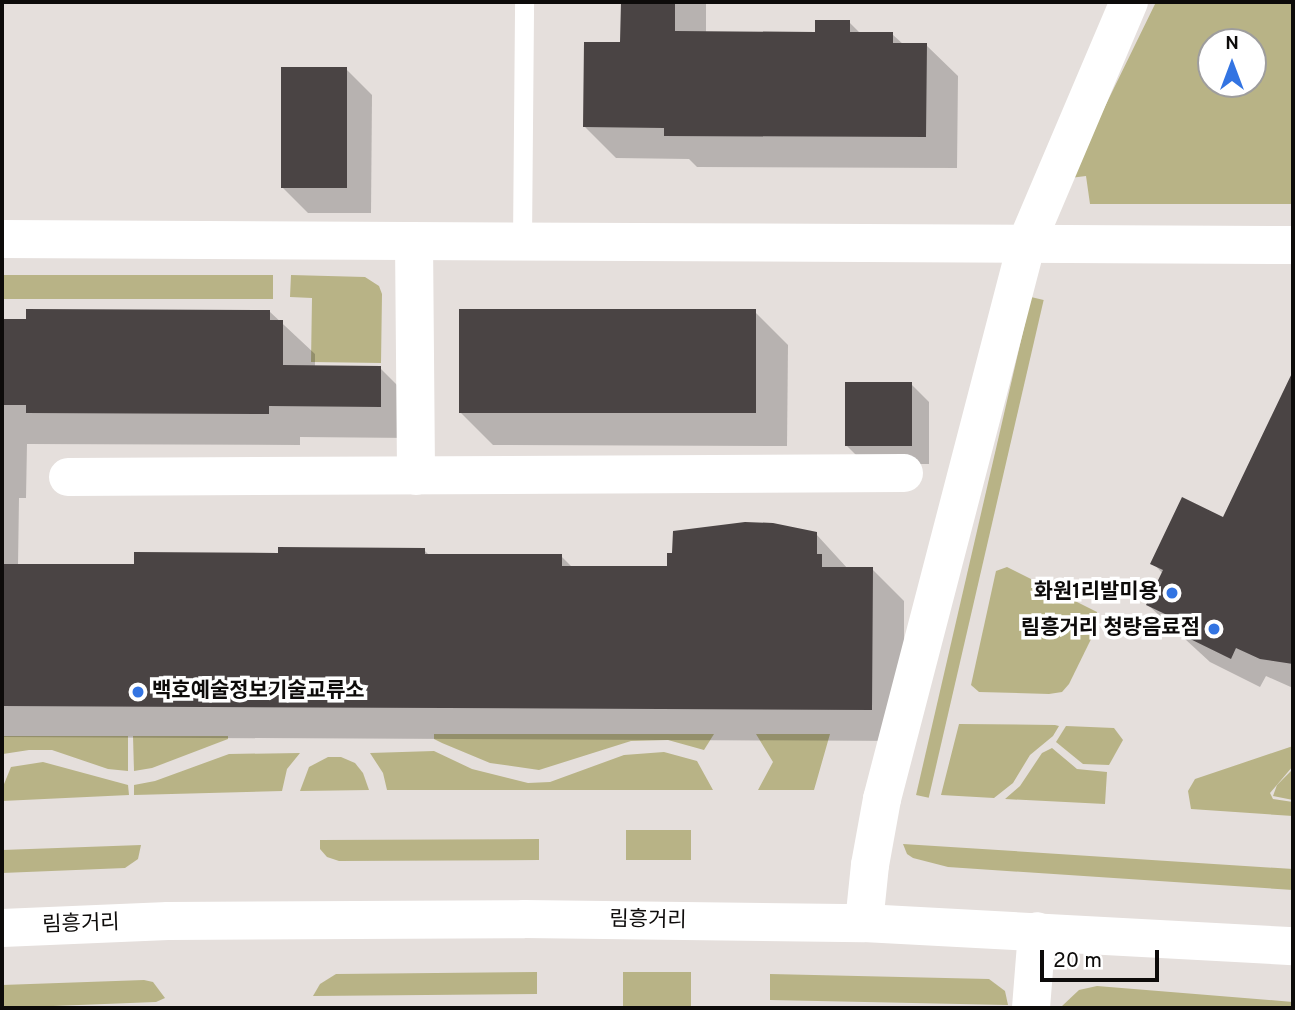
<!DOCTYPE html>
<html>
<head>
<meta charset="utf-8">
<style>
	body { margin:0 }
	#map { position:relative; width:1295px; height:1010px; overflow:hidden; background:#e5dfdc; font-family:Overpass,"Noto Sans KR",sans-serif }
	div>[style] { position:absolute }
	.green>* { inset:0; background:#b8b386; transform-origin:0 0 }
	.shadow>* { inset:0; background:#0003 }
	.building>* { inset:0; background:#4a4444; transform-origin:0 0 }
	.service>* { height:19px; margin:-9.5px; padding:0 9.5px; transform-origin:9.5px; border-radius:9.5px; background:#fff }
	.minor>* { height:38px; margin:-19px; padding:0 19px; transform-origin:19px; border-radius:19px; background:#fff }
	.primary>* { height:38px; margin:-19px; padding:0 19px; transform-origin:19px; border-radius:19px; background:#fff }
	.dots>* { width:19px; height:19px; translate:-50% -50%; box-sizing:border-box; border:4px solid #fff; border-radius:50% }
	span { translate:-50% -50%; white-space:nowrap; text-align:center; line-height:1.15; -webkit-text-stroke:7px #fff; paint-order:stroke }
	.poi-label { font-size:21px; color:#0d0b0a; font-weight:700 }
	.right { translate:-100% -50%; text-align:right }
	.left { translate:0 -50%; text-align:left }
	.street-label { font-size:21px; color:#0d0b0a }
	.frame { position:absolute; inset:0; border:4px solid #0d0b0a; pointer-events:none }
	.north { position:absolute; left:1197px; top:28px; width:70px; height:70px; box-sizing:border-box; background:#fff; border:2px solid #9e9d9d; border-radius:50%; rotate:0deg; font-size:19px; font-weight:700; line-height:28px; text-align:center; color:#0d0b0a }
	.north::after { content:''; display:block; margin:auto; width:24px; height:32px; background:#3374e2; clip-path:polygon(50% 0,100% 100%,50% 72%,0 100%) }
	.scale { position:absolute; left:1040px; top:950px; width:119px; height:32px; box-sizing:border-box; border:4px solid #0d0b0a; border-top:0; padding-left:9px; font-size:21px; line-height:24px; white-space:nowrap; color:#0d0b0a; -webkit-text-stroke:5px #fff; paint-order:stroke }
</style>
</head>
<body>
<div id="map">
	<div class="green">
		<i style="clip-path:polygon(evenodd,1156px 2px,1293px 2px,1293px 204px,1090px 204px,1086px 176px,1070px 178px,1156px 2px,1211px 42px,1253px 42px,1253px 84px,1211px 84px,1211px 42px)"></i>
		<i style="left:2px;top:275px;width:271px;height:24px"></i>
		<i style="clip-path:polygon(291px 275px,365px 277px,379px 286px,382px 294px,381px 363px,311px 362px,312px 298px,290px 297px)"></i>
		<i style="left:1031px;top:297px;width:13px;height:511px;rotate:13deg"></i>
		<i style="clip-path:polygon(1007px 567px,1097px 612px,1096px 629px,1069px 684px,1062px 692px,1049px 694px,979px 692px,971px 685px,996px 571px)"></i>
		<i style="clip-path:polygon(959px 724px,1055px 725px,1059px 726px,1053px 736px,1030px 755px,1013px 783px,994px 798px,941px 795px)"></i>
		<i style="clip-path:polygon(1066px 726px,1114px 728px,1123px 740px,1109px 765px,1083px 764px,1056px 742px)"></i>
		<i style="clip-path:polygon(434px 734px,714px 734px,704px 750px,668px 740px,631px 741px,539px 770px,490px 763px,442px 743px,434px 739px)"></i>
		<i style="clip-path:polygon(756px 734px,830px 734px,814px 790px,758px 790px,773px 762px)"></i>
		<i style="clip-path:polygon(2px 736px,128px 736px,128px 771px,108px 769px,52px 750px,29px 750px,3px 754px)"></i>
		<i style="clip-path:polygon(133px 736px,228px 736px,228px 739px,152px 768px,134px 771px)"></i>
		<i style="clip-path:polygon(1293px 746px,1293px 766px,1270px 793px,1273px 799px,1293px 802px,1293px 816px,1191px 809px,1188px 791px,1195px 779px)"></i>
		<i style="clip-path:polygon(1052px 748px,1077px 769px,1107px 772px,1105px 804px,1005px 799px,1020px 786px,1042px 753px)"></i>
		<i style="clip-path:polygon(434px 751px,472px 769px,528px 783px,550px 782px,624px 755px,664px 752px,697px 761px,713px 790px,387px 790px,383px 773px,370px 753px)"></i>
		<i style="clip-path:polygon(300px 753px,287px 769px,282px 791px,134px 795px,134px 785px,155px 781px,229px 754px)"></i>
		<i style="clip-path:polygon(328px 757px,341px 757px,355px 763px,363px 773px,369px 790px,300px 791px,309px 767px)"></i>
		<i style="clip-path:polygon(43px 762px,128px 785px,129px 795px,2px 801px,2px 789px,11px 767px)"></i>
		<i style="clip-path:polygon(1293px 769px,1293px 800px,1273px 796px,1277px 785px)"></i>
		<i style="left:691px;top:830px;width:30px;height:65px;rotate:90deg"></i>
		<i style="clip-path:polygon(539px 839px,539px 860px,339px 861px,327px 857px,320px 849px,320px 840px)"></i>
		<i style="clip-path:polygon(903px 844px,1293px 869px,1293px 890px,948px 867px,913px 858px,907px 854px)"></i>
		<i style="clip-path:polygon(141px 845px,138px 859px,125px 868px,2px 873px,2px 850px)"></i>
		<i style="clip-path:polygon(537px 972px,537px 994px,313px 996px,320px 984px,336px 974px)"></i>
		<i style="left:623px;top:972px;width:68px;height:34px"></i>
		<i style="clip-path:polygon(770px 974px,989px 979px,1005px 991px,1008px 1005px,770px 1000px)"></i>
		<i style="clip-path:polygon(144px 980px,153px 982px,165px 998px,156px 1002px,2px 1008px,2px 985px)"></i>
		<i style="clip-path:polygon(1097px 986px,1293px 1002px,1293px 1008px,1061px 1007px,1079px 990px)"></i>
	</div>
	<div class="shadow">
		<i style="clip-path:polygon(622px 2px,706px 2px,706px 33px,817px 34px,849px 22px,861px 34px,892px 34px,904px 45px,926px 45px,958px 76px,957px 168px,697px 167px,689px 159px,616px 158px,585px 127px,622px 43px)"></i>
		<i style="clip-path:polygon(346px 69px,372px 95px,371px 213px,308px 213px,282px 187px)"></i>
		<i style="clip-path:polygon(269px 311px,315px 354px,315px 367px,380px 368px,412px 400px,412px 438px,300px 437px,300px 445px,27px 444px,26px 498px,19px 498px,18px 566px,136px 566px,280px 555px,424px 550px,430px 556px,561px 556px,573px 568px,669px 568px,816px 534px,848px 569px,872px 569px,904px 601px,904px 741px,2px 737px,2px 342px)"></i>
		<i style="clip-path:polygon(755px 312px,788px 345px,787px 446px,493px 445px,460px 412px)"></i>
		<i style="clip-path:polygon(1293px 376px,1293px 688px,1266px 676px,1260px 687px,1210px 662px,1148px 605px,1163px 574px,1153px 563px,1224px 519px)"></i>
		<i style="clip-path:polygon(911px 384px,929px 402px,929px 464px,865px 464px,847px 446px)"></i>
	</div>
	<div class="building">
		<i style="clip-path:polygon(621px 2px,675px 2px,675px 31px,815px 32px,815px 20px,850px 20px,850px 32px,893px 32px,893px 43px,927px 43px,926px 137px,664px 136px,664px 128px,583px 127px,584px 42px,620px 42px)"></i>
		<i style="left:281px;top:67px;width:66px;height:121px"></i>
		<i style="clip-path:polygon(26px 309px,270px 310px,270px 320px,283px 320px,283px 365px,381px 366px,381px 407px,269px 406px,269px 414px,26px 413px,26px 405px,4px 405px,4px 319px,26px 319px)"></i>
		<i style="left:459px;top:309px;width:297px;height:104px"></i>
		<i style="clip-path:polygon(1293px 371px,1293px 664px,1260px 659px,1236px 648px,1231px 659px,1178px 633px,1184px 623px,1146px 605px,1163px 570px,1150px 564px,1182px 497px,1223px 517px)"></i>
		<i style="left:845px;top:382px;width:67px;height:64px"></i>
		<i style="clip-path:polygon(745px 522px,773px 523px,817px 532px,817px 554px,822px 554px,822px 567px,873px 567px,872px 710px,2px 706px,2px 564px,134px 564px,134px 552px,278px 553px,278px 547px,425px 548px,425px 554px,562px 554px,562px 566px,667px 566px,667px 553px,672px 553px,673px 531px)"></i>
	</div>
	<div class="service">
		<i style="left:522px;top:241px;width:239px;rotate:-89.5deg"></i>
	</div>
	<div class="minor">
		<i style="left:2px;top:239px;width:1291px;rotate:0.27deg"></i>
		<i style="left:414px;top:241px;width:235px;rotate:89.5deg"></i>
		<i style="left:68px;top:477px;width:836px;rotate:-0.27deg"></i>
		<i style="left:864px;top:923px;width:58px;rotate:-84.1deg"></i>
		<i style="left:870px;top:865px;width:67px;rotate:-79.7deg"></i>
		<i style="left:882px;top:799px;width:576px;rotate:-75.41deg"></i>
		<i style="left:1027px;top:242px;width:261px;rotate:-67deg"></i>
		<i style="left:1031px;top:1008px;width:77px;rotate:-85.5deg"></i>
	</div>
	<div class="primary">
		<i style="left:2px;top:928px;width:166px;rotate:-2.4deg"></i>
		<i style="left:168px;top:921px;width:356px;rotate:-0.3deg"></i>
		<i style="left:524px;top:919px;width:340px;rotate:0.7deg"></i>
		<i style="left:864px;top:923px;width:430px;rotate:3.1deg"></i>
	</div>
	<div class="dots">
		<i style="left:1172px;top:593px;background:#3374e2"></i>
		<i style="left:1214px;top:629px;background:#3374e2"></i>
		<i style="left:138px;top:692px;background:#3374e2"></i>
	</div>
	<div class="poi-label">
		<span class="right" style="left:1158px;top:593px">화원1리발미용</span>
		<span class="right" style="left:1200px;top:629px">림흥거리 청량음료점</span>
		<span class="left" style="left:152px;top:692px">백호예술정보기술교류소</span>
	</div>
	<div class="street-label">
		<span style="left:648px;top:921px;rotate:1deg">림흥거리</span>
		<span style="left:81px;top:925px;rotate:-2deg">림흥거리</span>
	</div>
	<div class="frame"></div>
	<div class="north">N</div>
	<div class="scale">20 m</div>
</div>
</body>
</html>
